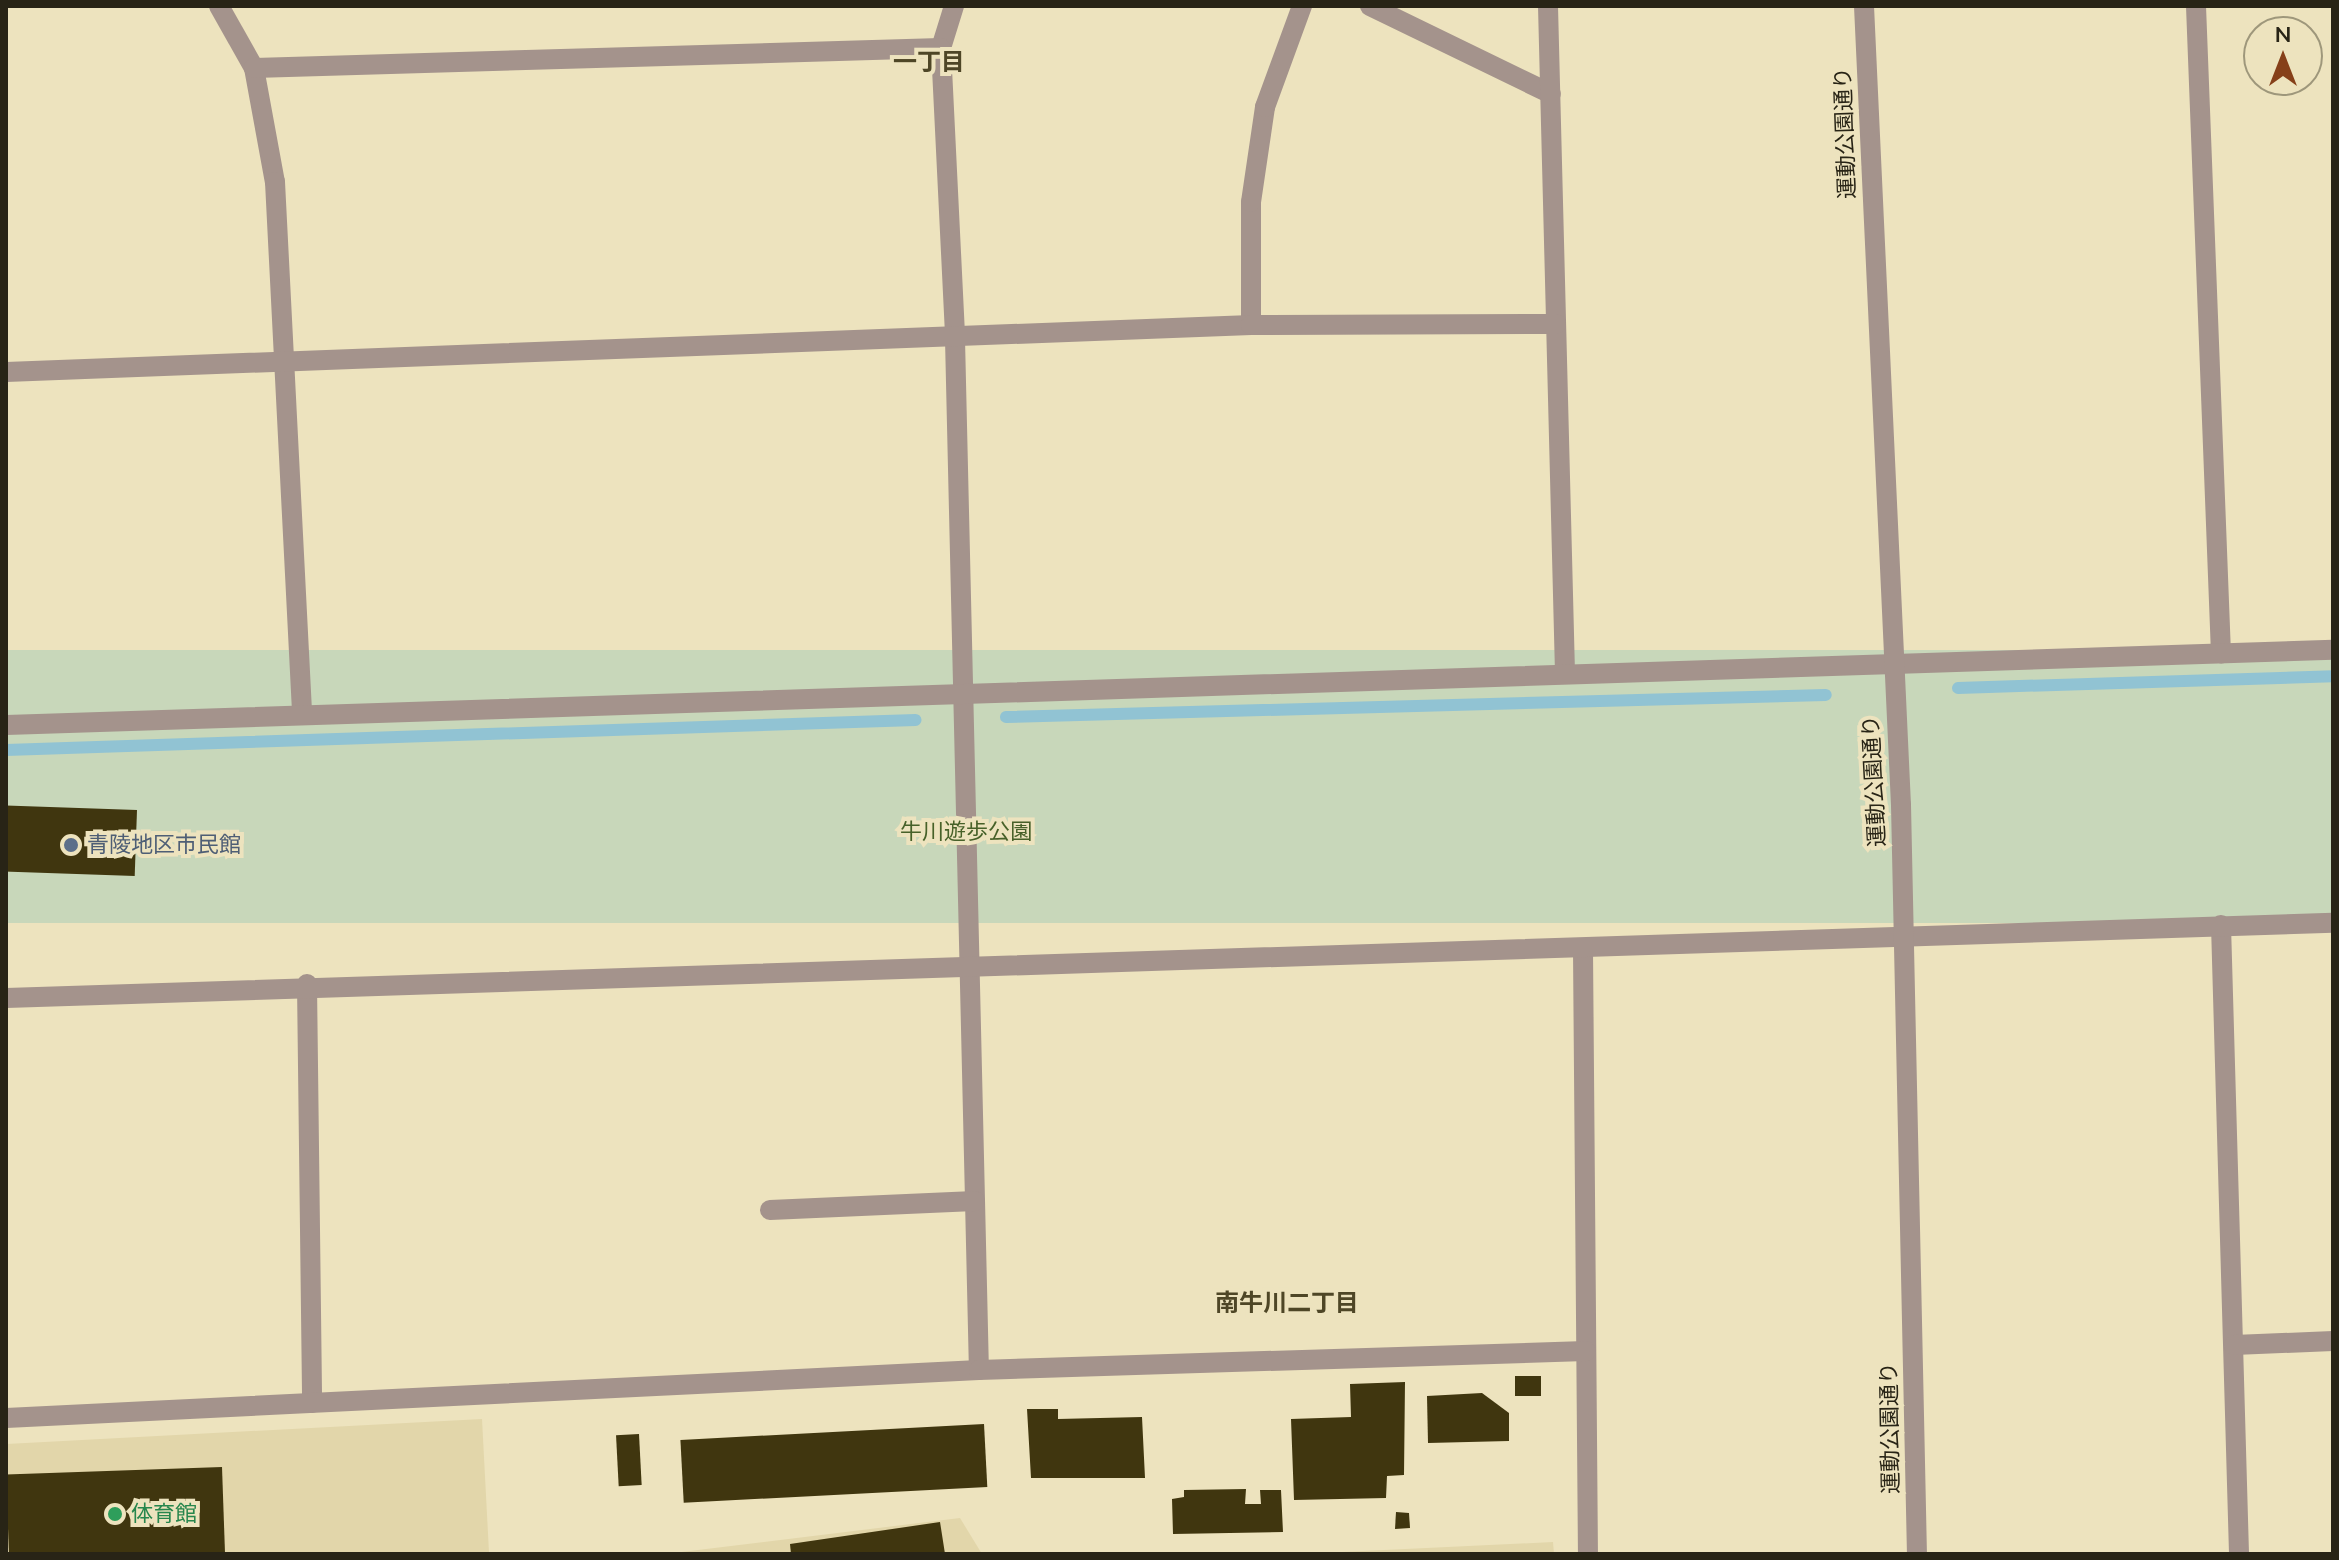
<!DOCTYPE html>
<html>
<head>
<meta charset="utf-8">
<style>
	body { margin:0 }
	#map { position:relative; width:2339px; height:1560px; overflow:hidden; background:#ede3be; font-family:Mulish,"Noto Sans JP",sans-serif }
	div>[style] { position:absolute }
	.built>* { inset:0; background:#e2d6aa; transform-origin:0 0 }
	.green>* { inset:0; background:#c8d7ba; transform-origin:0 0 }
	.stream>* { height:12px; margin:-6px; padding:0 6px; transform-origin:6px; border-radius:6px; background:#91c3d3 }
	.building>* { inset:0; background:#40360f; transform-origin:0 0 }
	.minor>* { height:20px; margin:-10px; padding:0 10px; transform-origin:10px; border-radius:10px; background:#a4938c }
	.tertiary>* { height:20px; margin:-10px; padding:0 10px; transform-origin:10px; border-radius:10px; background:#a4938c }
	.dots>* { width:22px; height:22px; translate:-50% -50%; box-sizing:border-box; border:4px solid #ede3be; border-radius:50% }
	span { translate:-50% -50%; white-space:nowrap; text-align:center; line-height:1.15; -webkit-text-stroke:8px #ede3be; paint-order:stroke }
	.street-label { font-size:22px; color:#282416 }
	.park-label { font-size:22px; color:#476129 }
	.service-label { font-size:22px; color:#4e5e75 }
	.left { translate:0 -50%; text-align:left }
	.leisure-label { font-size:22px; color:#27864d }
	.neighbourhood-label { font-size:24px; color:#4e4626; font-weight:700 }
	.frame { position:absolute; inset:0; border:8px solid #282416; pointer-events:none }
	.north { position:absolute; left:2243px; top:16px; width:80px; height:80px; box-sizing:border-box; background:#ede3be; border:2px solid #9e977b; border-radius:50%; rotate:0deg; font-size:22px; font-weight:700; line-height:32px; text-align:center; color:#282416 }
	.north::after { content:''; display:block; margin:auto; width:28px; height:36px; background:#864019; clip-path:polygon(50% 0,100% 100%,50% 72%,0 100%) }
</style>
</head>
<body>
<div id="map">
	<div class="built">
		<i style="left:482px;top:1419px;width:135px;height:476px;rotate:87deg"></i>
		<i style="clip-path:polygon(960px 1518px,982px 1554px,665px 1554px)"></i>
		<i style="clip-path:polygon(1553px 1542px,1554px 1554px,1300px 1554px)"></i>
	</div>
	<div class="green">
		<i style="left:2333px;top:650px;width:273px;height:2328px;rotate:90deg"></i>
	</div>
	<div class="stream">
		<i style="left:1958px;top:688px;width:375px;rotate:-1.8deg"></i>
		<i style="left:1006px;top:717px;width:820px;rotate:-1.54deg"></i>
		<i style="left:6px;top:750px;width:910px;rotate:-1.89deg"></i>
	</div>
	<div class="building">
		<i style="left:137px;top:810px;width:66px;height:131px;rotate:92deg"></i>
		<i style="left:1515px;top:1376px;width:26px;height:20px"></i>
		<i style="clip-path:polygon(1405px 1382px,1404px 1475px,1387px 1476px,1386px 1498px,1294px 1500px,1291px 1419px,1351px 1417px,1350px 1384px)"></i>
		<i style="clip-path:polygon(1482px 1393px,1509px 1413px,1509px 1441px,1428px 1443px,1427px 1396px)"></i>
		<i style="clip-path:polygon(1027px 1409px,1058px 1409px,1058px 1419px,1142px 1417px,1145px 1478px,1031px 1478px)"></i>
		<i style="left:984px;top:1424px;width:63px;height:304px;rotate:87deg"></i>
		<i style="left:639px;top:1434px;width:51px;height:23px;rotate:87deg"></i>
		<i style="left:222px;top:1467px;width:87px;height:216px;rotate:88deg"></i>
		<i style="clip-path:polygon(1246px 1489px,1245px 1504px,1261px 1504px,1260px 1490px,1281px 1490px,1283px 1532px,1173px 1534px,1172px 1499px,1184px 1497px,1184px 1490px)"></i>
		<i style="clip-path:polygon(1396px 1512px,1409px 1513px,1410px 1528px,1395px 1529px)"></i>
		<i style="clip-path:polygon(940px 1522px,945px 1554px,791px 1554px,790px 1544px)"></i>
	</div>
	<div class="minor">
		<i style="left:219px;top:6px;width:71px;rotate:60.6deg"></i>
		<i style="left:254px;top:68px;width:116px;rotate:79.6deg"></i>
		<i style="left:275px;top:182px;width:531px;rotate:87.08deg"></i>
		<i style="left:954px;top:6px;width:44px;rotate:107.2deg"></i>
		<i style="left:941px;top:48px;width:291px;rotate:87.2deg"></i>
		<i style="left:955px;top:339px;width:1031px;rotate:88.67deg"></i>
		<i style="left:1370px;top:6px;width:201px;rotate:25.9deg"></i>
		<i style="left:1548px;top:6px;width:667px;rotate:88.54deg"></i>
		<i style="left:2196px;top:6px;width:648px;rotate:87.79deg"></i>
		<i style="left:254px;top:68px;width:687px;rotate:-1.67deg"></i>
		<i style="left:1251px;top:325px;width:123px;rotate:-90deg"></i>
		<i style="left:1251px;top:202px;width:96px;rotate:-81.6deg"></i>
		<i style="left:1265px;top:107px;width:108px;rotate:-69.9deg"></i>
		<i style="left:6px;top:372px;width:1246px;rotate:-2.16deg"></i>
		<i style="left:1251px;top:325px;width:305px;rotate:-0.2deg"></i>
		<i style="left:6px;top:725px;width:2328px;rotate:-1.85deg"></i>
		<i style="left:2221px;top:925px;width:629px;rotate:88.36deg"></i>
		<i style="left:1583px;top:950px;width:604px;rotate:89.53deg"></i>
		<i style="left:307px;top:984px;width:419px;rotate:89.3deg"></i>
		<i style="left:6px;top:998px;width:2328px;rotate:-1.85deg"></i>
		<i style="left:770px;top:1210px;width:205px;rotate:-2.5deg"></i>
		<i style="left:2234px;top:1345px;width:99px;rotate:-2.3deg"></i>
		<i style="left:6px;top:1418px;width:974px;rotate:-2.82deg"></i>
		<i style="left:979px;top:1370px;width:607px;rotate:-1.79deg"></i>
	</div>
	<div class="tertiary">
		<i style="left:1864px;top:6px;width:800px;rotate:87.35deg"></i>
		<i style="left:1901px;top:805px;width:749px;rotate:88.78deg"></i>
	</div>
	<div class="dots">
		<i style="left:71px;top:845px;background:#5c6f8a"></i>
		<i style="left:115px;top:1514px;background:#2e9e5b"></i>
	</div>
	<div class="street-label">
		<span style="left:1845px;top:133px;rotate:-92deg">運動公園通り</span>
		<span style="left:1874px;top:781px;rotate:-93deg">運動公園通り</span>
		<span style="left:1890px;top:1428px;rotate:-91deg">運動公園通り</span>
	</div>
	<div class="park-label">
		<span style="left:966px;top:832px">牛川遊歩公園</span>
	</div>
	<div class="service-label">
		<span class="left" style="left:87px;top:845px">青陵地区市民館</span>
	</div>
	<div class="leisure-label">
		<span class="left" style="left:131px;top:1514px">体育館</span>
	</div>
	<div class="neighbourhood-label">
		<span style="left:929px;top:62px">一丁目</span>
		<span style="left:1287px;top:1303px">南牛川二丁目</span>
	</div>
	<div class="frame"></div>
	<div class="north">N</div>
</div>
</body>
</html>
